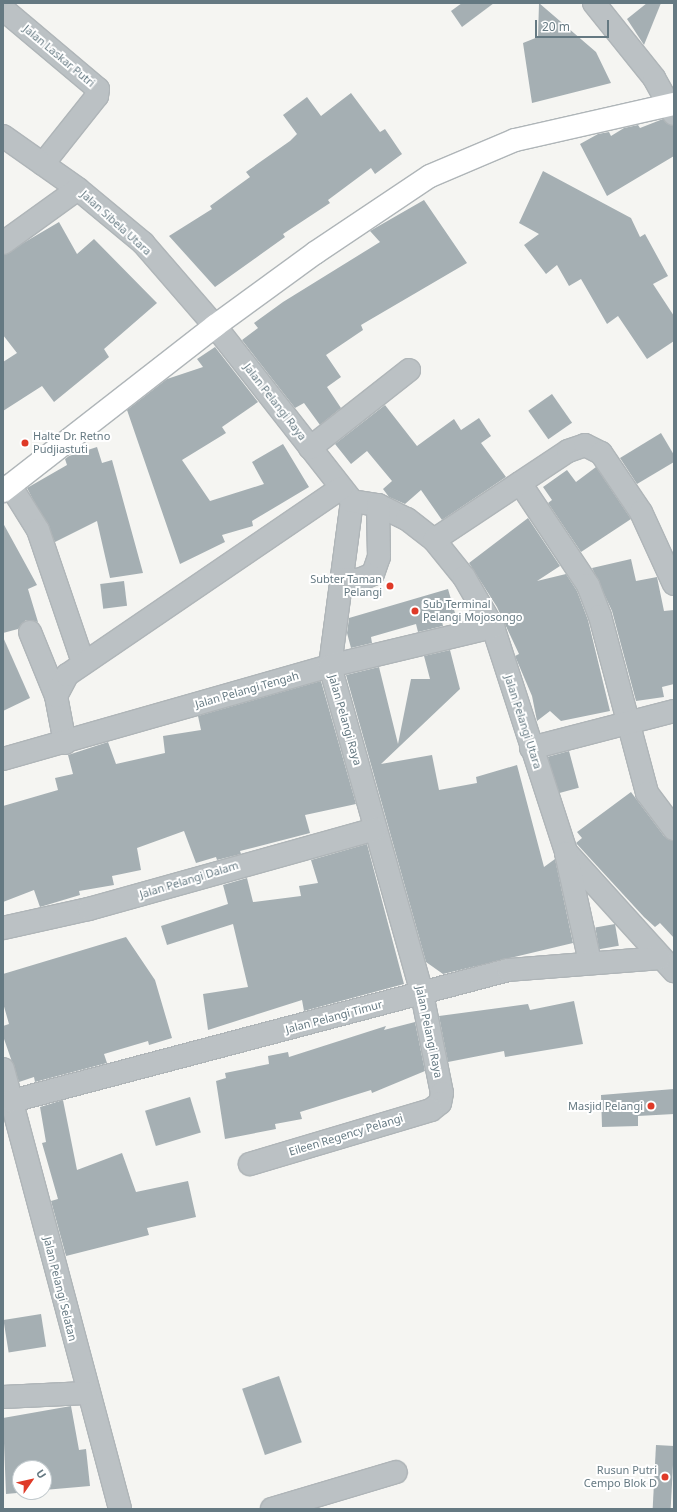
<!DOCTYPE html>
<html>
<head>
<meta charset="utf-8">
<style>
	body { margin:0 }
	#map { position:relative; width:677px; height:1512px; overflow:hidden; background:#f5f5f2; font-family:"Noto Sans",sans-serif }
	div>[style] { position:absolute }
	.building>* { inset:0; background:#a5afb3; transform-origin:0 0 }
	.roads { filter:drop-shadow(1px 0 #afb5b8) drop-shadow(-1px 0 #afb5b8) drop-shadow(0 1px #afb5b8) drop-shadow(0 -1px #afb5b8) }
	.minor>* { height:22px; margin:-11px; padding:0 11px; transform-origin:11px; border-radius:11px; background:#bbc1c4 }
	.major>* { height:22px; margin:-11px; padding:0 11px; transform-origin:11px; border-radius:11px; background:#fff }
	.dots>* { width:11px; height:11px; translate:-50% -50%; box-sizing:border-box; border:2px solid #fff; border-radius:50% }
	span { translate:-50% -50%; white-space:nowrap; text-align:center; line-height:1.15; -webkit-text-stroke:4px #fff; paint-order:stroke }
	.street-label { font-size:11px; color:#657982 }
	.poi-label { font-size:11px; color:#657982 }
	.left { translate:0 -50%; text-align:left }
	.right { translate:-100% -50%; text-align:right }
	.frame { position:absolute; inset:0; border:4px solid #657982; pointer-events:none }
	.north { position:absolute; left:12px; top:1460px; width:40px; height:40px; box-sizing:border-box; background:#fff; border:1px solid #c1c9cd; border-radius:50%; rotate:56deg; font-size:11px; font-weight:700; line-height:16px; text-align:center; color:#657982 }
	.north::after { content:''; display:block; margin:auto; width:14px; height:18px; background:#df3a28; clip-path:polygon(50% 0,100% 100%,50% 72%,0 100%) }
	.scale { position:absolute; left:535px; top:20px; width:74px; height:18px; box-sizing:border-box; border:2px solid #657982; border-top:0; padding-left:5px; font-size:12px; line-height:14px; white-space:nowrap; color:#657982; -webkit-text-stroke:3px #fff; paint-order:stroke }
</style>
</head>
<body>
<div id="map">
	<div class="building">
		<i style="clip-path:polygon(462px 3px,494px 3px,462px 27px,451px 11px)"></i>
		<i style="clip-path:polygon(539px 3px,596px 52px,611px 83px,532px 103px,523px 43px,538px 37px)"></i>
		<i style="clip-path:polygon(647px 3px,661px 3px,644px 45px,627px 19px)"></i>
		<i style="clip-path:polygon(351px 93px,380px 132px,385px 129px,402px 154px,375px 174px,371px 168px,328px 200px,330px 203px,283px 234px,285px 237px,215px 287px,169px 236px,212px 209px,210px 206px,250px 177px,246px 172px,290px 141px,297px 134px,283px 115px,307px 97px,321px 116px)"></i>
		<i style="clip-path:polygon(663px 119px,674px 126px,674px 156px,607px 196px,580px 144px,598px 134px,609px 132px,611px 136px,624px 128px,638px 125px,640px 128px)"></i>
		<i style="clip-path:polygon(543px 171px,631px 218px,640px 237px,645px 234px,668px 276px,653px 284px,674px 316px,674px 341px,647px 359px,618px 316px,607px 324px,581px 279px,569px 286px,557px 265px,546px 274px,524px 245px,539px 234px,519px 223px)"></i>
		<i style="clip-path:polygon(424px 200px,467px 263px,361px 325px,363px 330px,326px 355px,341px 377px,327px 387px,341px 408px,320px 425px,304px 403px,295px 408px,242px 340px,258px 328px,254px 323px,283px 302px,380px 242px,370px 231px)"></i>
		<i style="clip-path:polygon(59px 222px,77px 254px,94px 239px,157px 303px,104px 349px,109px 357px,54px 402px,42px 386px,3px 411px,3px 362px,17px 353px,3px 335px,3px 255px)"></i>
		<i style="clip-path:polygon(215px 347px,258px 402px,222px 427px,226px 433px,182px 460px,210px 501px,264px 484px,252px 462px,283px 444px,309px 487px,252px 521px,253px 526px,222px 535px,225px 542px,180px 564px,127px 410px,167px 379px,203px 367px,197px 359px)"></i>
		<i style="left:552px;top:394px;width:35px;height:29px;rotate:55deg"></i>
		<i style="clip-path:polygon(385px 405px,417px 446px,454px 419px,461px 430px,479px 418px,491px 436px,481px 443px,506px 477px,442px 520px,421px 490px,405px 504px,389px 497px,383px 489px,392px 481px,367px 451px,351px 464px,335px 444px)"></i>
		<i style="clip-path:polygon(661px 433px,674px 455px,674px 462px,637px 484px,620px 458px)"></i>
		<i style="clip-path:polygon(97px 447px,102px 463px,112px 460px,143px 573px,110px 578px,97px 521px,55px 542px,27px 488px,67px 465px,65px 459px,69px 456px)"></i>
		<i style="clip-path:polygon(596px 467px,631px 519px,581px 552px,548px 503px,552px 500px,543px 487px,567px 470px,576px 482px)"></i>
		<i style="clip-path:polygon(528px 518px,560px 566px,537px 581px,566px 574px,577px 591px,588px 620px,610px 711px,561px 721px,550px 711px,537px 721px,532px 696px,515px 656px,519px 654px,497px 607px,469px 563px)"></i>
		<i style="clip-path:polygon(3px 523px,37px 585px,28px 589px,38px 622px,26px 620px,18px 629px,3px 633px)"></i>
		<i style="clip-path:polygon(631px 559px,636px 581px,657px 577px,664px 611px,674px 610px,674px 684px,662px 687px,664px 697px,636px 701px,612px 611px,592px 568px)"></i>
		<i style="left:124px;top:581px;width:25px;height:24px;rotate:83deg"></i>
		<i style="clip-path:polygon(448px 589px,455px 613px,441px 617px,443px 626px,418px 632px,416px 624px,371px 637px,372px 643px,351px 648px,347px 633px,349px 618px)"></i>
		<i style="clip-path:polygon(3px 637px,30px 698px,3px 711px)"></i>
		<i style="clip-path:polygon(450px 650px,460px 689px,381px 764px,432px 755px,439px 790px,477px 783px,476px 777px,517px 765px,544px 867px,555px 859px,573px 943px,443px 974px,426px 962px,346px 675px,379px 667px,398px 744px,411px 679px,430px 679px,424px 656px)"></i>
		<i style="clip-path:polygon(321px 681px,356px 804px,305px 815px,310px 833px,240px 851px,241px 854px,217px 860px,216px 857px,196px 863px,184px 831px,137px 848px,141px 870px,112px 876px,114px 885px,79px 891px,80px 895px,40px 907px,34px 890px,3px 902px,3px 806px,58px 790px,55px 778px,73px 774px,68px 755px,108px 742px,116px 764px,165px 753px,163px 736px,201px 730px,198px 716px)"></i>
		<i style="left:569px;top:751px;width:38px;height:22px;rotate:75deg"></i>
		<i style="clip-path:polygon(631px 792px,664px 836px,674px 841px,674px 938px,660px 923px,655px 927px,644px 917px,576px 843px,582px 838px,577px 832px)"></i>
		<i style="clip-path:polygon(367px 844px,404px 984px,304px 1011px,302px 1000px,208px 1030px,203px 994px,248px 987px,233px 924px,167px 945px,161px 926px,228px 904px,223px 885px,247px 878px,253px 902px,301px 896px,299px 886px,318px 883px,311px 860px)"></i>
		<i style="left:615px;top:924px;width:22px;height:20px;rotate:80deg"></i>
		<i style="clip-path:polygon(126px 937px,155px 980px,172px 1038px,149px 1045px,148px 1041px,104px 1054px,107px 1063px,35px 1082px,34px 1077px,19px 1082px,3px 1036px,3px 1026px,9px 1024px,3px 1003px,3px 974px)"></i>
		<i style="clip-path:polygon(574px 1001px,583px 1044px,505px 1057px,504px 1051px,448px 1062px,439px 1016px,528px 1004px,530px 1010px)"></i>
		<i style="clip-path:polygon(415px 1022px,425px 1071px,372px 1093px,371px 1090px,300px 1112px,302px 1119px,275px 1124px,276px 1129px,225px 1139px,216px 1081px,226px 1078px,225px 1073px,269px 1064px,268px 1056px,288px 1052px,289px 1057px,386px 1026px,384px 1030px)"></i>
		<i style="clip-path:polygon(674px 1089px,674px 1114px,638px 1116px,638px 1126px,602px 1127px,601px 1095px)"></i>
		<i style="left:190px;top:1097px;width:37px;height:47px;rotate:73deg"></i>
		<i style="clip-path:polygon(63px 1100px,77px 1170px,122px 1153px,136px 1192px,188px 1181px,196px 1217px,147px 1228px,149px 1235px,66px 1256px,51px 1201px,58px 1199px,42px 1143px,46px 1142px,40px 1107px)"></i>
		<i style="left:41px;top:1314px;width:33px;height:38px;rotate:81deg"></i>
		<i style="left:279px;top:1376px;width:70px;height:39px;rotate:71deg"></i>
		<i style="clip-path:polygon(71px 1406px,79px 1450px,86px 1449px,90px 1486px,44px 1490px,44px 1468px,20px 1468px,20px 1492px,28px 1492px,6px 1494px,3px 1418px)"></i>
		<i style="left:656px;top:1445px;width:18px;height:64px;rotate:3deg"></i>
	</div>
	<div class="roads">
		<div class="minor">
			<i style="left:594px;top:3px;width:96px;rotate:51.3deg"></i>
			<i style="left:654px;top:78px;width:41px;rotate:60.9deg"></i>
			<i style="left:3px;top:9px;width:124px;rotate:40.1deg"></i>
			<i style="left:98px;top:89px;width:7px;rotate:98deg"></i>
			<i style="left:97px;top:96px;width:87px;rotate:128.5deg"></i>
			<i style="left:3px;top:136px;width:92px;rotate:35.2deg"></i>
			<i style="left:78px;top:189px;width:85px;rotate:39.7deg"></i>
			<i style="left:143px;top:243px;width:110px;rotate:49.1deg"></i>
			<i style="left:215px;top:326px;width:222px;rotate:51.9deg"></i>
			<i style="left:352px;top:501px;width:166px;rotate:97.6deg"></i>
			<i style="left:330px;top:666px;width:341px;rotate:74.3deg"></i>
			<i style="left:422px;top:994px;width:101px;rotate:78.6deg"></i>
			<i style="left:442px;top:1093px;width:10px;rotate:101deg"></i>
			<i style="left:440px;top:1103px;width:11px;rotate:142deg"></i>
			<i style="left:431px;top:1110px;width:189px;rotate:163.4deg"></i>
			<i style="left:3px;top:243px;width:92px;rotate:-35.8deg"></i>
			<i style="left:310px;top:448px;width:126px;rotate:-38.2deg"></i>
			<i style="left:520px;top:483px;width:123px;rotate:56.3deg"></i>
			<i style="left:588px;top:585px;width:33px;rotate:69deg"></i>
			<i style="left:600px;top:616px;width:183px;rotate:75.1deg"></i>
			<i style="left:647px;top:793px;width:45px;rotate:53.1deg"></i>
			<i style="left:10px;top:485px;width:53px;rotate:58.1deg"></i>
			<i style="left:38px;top:530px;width:139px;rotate:71.2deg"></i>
			<i style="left:352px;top:501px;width:26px;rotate:9deg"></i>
			<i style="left:378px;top:505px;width:32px;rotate:26deg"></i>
			<i style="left:407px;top:519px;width:34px;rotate:38deg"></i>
			<i style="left:434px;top:540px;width:48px;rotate:51deg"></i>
			<i style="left:464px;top:577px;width:58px;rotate:59.9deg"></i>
			<i style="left:493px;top:627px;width:237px;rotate:72deg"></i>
			<i style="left:566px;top:852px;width:161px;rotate:47.8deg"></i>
			<i style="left:434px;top:540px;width:161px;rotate:-33.6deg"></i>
			<i style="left:568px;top:451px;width:18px;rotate:-19deg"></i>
			<i style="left:585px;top:445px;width:18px;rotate:27deg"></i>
			<i style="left:601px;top:453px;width:71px;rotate:55.9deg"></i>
			<i style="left:641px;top:512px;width:79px;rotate:65.4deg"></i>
			<i style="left:341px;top:579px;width:18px;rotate:3deg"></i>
			<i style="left:359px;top:580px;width:15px;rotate:-23deg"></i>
			<i style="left:373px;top:574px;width:18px;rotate:-71deg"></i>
			<i style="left:379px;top:557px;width:52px;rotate:-91.1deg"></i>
			<i style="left:30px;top:632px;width:69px;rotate:67.9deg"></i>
			<i style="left:65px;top:743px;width:48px;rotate:-100.8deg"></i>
			<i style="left:56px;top:696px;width:24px;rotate:-62deg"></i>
			<i style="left:67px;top:675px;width:332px;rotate:-34.3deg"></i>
			<i style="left:531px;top:748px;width:148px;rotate:-14.5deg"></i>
			<i style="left:3px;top:759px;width:340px;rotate:-15.9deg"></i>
			<i style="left:330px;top:666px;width:168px;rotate:-13.5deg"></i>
			<i style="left:566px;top:853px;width:112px;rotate:77.6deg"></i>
			<i style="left:3px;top:928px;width:88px;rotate:-12.5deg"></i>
			<i style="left:89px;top:909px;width:297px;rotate:-15.6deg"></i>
			<i style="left:3px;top:1069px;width:455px;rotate:75.1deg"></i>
			<i style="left:12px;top:1101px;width:513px;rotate:-14.79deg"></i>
			<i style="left:508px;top:970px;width:152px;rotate:-4.5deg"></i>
			<i style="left:3px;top:1397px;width:83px;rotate:-2.8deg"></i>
			<i style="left:272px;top:1509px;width:129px;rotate:-16.6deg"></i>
		</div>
		<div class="major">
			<i style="left:3px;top:491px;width:269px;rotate:-37.9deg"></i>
			<i style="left:215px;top:326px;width:124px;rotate:-36.1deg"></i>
			<i style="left:315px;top:253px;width:138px;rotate:-33.8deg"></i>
			<i style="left:430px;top:176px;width:92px;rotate:-23deg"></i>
			<i style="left:515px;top:140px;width:163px;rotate:-12.8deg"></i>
		</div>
	</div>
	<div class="dots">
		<i style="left:25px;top:443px;background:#df3a28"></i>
		<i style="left:390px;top:586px;background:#df3a28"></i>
		<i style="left:415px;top:611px;background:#df3a28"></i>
		<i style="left:651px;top:1106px;background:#df3a28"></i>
		<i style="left:665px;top:1477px;background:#df3a28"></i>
	</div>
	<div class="street-label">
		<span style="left:59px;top:56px;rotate:40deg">Jalan Laskar Putri</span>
		<span style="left:116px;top:223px;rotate:42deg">Jalan Sibela Utara</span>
		<span style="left:275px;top:402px;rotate:52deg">Jalan Pelangi Raya</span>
		<span style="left:247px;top:690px;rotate:-16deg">Jalan Pelangi Tengah</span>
		<span style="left:345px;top:720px;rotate:74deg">Jalan Pelangi Raya</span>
		<span style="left:523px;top:722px;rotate:72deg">Jalan Pelangi Utara</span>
		<span style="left:189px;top:880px;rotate:-17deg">Jalan Pelangi Dalam</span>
		<span style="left:334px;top:1017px;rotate:-15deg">Jalan Pelangi Timur</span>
		<span style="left:429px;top:1032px;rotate:78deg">Jalan Pelangi Raya</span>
		<span style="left:346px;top:1135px;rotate:-17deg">Eileen Regency Pelangi</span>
		<span style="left:60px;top:1289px;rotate:76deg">Jalan Pelangi Selatan</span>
	</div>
	<div class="poi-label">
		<span class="left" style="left:33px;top:443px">Halte Dr. Retno<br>Pudjiastuti</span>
		<span class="right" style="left:382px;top:586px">Subter Taman<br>Pelangi</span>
		<span class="left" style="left:423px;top:611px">Sub Terminal<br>Pelangi Mojosongo</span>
		<span class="right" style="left:643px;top:1106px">Masjid Pelangi</span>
		<span class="right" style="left:657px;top:1477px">Rusun Putri<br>Cempo Blok D</span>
	</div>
	<div class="frame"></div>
	<div class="north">U</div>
	<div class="scale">20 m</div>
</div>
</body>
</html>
